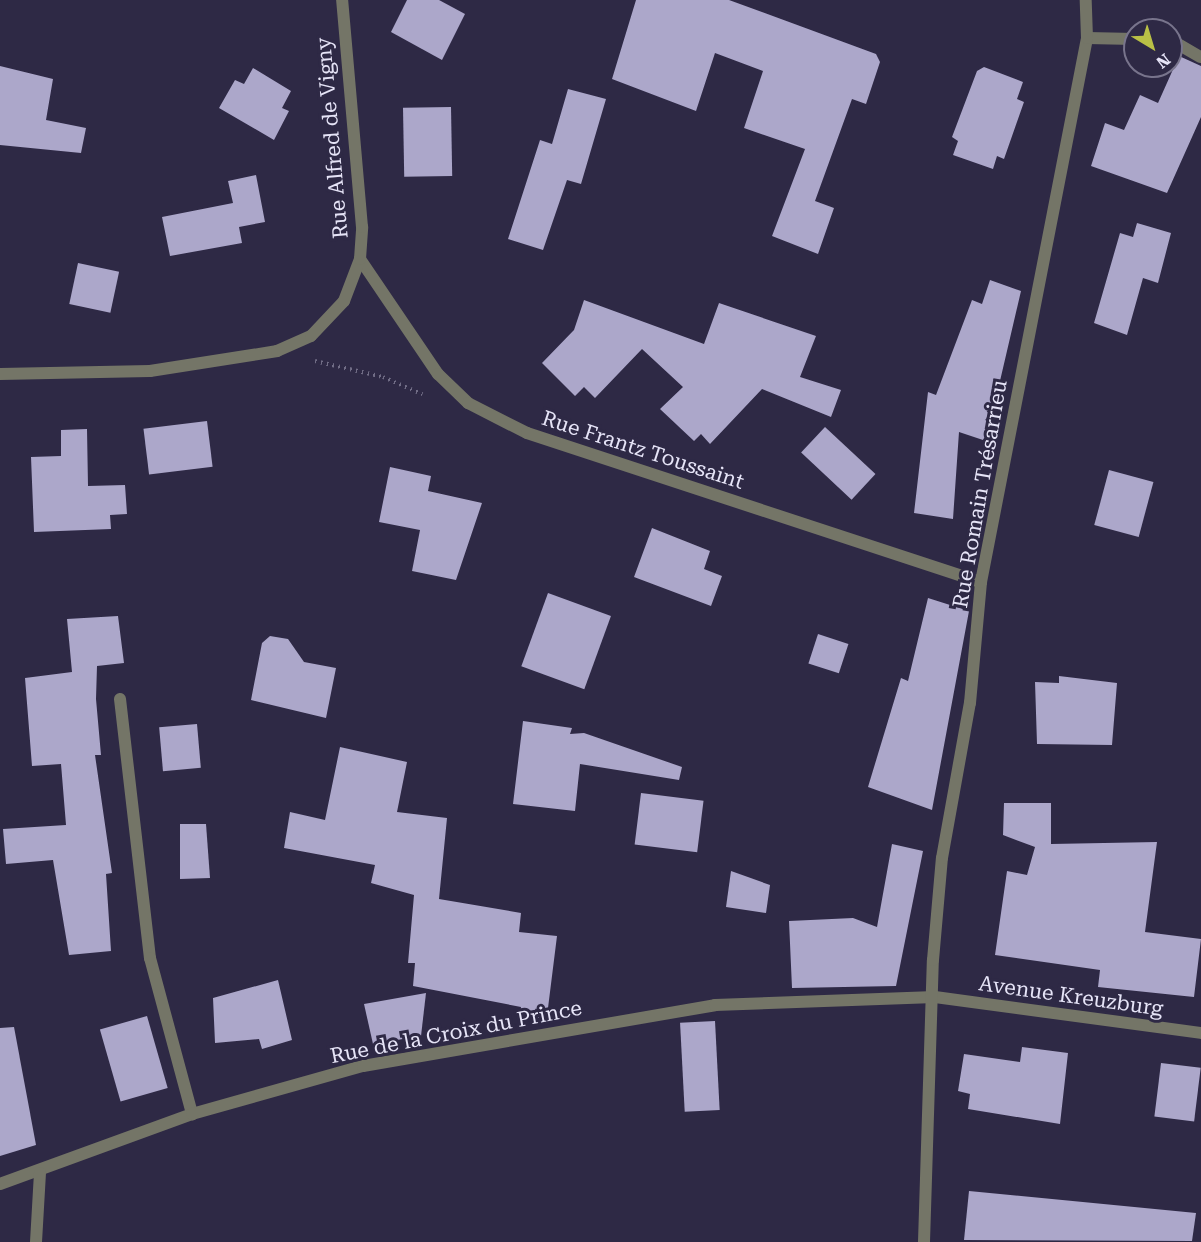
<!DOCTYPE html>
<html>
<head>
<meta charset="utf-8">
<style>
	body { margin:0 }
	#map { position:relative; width:1201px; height:1242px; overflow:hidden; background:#2e2945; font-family:"Roboto Serif",serif }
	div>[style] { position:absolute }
	.building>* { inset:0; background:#aca7ca; transform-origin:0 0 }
	.path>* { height:4px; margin-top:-2px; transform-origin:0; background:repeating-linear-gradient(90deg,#716d86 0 1.5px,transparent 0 6px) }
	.street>* { height:12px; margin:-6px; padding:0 6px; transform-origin:6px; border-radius:6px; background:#747567 }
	span { translate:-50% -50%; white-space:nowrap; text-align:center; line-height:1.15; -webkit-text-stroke:6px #2e2945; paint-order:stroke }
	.street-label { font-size:21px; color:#e6e4f7 }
	.north { position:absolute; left:1123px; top:18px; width:60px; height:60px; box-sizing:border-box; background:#2e2945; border:2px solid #78748c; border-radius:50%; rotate:142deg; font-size:16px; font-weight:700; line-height:24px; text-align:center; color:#e6e4f7 }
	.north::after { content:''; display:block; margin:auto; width:21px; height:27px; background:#b9c046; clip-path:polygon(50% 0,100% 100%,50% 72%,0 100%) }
</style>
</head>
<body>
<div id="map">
	<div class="building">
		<i style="clip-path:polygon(407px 0,439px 0,465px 14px,442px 60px,391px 32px)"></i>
		<i style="clip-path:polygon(636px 0,729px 0,876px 54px,880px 62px,866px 104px,852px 99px,815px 201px,834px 208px,818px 254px,772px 236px,805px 149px,744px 128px,763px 71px,715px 53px,696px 111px,612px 79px)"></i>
		<i style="clip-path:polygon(1179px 56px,1201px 66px,1201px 117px,1167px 193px,1091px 166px,1105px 123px,1124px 130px,1140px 95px,1158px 103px)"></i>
		<i style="clip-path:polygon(0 66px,53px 79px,46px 120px,86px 128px,81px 153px,0 145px)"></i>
		<i style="clip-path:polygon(984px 67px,1023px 82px,1017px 99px,1024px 102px,1004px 159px,997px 156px,993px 169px,953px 155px,958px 141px,952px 137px,977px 71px)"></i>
		<i style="clip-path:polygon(253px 68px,291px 91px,282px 108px,289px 111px,274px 140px,219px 108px,235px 80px,244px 84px)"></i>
		<i style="clip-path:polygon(568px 89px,606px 99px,581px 184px,567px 180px,543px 250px,508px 239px,540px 140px,552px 144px)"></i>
		<i style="left:451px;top:107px;width:69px;height:48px;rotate:89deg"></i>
		<i style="clip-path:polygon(256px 175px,265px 222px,239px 227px,242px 243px,170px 256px,162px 217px,233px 203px,228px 181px)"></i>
		<i style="clip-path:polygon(1137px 223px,1171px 233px,1158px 283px,1143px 278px,1127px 335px,1094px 323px,1120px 233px,1133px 237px)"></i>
		<i style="left:78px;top:263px;width:42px;height:42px;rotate:12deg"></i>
		<i style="clip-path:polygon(990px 280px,1021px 291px,986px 441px,959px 432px,953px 519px,914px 513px,928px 392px,936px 395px,972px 300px,982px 304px)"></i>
		<i style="clip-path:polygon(584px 300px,704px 344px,719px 303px,816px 336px,800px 377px,841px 390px,831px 417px,762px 389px,710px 444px,701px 434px,694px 441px,660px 409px,683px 387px,642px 349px,595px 398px,584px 387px,575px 396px,542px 363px,574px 330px)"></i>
		<i style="left:207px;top:421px;width:46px;height:64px;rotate:83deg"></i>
		<i style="left:825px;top:427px;width:69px;height:35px;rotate:43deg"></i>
		<i style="clip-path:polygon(87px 429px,88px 486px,125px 485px,127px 514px,110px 515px,111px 529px,34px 532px,31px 457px,61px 456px,61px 430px)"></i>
		<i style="clip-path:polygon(390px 467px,431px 476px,428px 491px,482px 503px,456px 580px,412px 571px,420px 530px,379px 522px)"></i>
		<i style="left:1109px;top:470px;width:46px;height:57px;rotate:15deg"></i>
		<i style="clip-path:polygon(652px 528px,710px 551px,704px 569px,722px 576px,711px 606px,634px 577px)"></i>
		<i style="left:548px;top:593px;width:67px;height:78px;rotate:20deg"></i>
		<i style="clip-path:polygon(928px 598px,969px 611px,932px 810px,868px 787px,901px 678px,908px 681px)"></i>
		<i style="clip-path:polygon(118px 616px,124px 663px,97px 666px,96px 699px,101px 755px,95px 755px,112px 873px,106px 874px,111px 951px,69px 955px,53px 860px,6px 864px,3px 829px,66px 825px,61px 764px,32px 766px,25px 678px,72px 672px,67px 619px)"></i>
		<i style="left:818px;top:634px;width:32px;height:31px;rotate:18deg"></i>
		<i style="clip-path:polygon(270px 636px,288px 639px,304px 662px,336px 668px,326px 718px,251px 700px,262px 643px)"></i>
		<i style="clip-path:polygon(1059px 676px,1117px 683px,1112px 745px,1037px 744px,1035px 682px,1059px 683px)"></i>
		<i style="clip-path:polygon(523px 721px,572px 728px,570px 734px,584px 733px,682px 767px,679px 780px,580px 764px,575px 811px,513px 804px)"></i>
		<i style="left:197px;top:724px;width:44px;height:38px;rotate:85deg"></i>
		<i style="clip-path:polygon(340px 747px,407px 762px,397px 812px,447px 818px,439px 899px,521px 913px,519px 932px,557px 936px,547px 1016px,519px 1021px,521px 1007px,413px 986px,415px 963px,408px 963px,414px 895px,371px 883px,375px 865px,284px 848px,290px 812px,325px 820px)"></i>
		<i style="left:641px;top:793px;width:63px;height:52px;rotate:7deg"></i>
		<i style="clip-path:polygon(1004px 803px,1051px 803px,1051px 844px,1157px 842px,1145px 932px,1201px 939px,1194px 997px,1098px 987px,1100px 970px,995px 955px,1007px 871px,1027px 875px,1035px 847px,1003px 835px)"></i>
		<i style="clip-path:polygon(180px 824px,206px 824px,210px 878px,180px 879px)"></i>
		<i style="clip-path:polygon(892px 844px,923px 851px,896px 986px,792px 988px,789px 921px,853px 918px,877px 927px)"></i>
		<i style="clip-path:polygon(731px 871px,770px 885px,766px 913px,726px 907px)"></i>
		<i style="clip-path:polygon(278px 980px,292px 1040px,262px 1049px,259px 1039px,215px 1043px,213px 998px)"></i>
		<i style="clip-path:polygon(426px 993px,421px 1036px,373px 1044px,364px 1004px)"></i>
		<i style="left:147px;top:1016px;width:75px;height:49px;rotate:74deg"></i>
		<i style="left:715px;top:1021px;width:89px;height:35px;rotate:87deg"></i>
		<i style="clip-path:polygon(14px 1027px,36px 1145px,0 1156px,0 1028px)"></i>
		<i style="clip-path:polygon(1022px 1047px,1068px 1053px,1060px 1124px,968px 1109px,970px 1094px,958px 1091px,964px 1054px,1020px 1062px)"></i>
		<i style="left:1161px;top:1063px;width:40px;height:54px;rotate:7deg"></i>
		<i style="clip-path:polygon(969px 1191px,1196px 1213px,1192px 1241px,964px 1240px)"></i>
	</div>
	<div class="path">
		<i style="left:315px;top:361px;width:70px;rotate:13.2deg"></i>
		<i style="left:383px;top:377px;width:43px;rotate:23.6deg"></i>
	</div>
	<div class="street">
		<i style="left:1087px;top:38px;width:48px;rotate:1.2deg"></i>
		<i style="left:1171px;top:40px;width:34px;rotate:30deg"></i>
		<i style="left:360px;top:259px;width:139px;rotate:55.9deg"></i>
		<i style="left:438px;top:374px;width:42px;rotate:44deg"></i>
		<i style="left:468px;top:403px;width:66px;rotate:27deg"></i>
		<i style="left:527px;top:433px;width:478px;rotate:18.2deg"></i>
		<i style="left:0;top:374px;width:150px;rotate:-1.1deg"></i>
		<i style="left:150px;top:371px;width:129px;rotate:-8.9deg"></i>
		<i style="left:277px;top:351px;width:37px;rotate:-24deg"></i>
		<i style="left:311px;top:336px;width:48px;rotate:-46.7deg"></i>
		<i style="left:344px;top:301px;width:45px;rotate:-69.1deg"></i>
		<i style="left:360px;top:259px;width:32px;rotate:-86deg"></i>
		<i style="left:362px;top:227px;width:228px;rotate:-95deg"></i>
		<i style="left:120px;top:699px;width:261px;rotate:83.4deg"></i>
		<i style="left:150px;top:958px;width:162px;rotate:74.9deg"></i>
		<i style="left:0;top:1184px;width:204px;rotate:-20deg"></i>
		<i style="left:192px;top:1114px;width:178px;rotate:-15.7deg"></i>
		<i style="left:363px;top:1066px;width:357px;rotate:-9.8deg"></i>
		<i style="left:715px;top:1005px;width:220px;rotate:-2.1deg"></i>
		<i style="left:935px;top:997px;width:268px;rotate:7.7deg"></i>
		<i style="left:36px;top:1242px;width:69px;rotate:-86.7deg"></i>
		<i style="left:924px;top:1242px;width:282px;rotate:-88.2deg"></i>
		<i style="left:933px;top:960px;width:102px;rotate:-85deg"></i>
		<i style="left:942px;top:858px;width:158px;rotate:-79.8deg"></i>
		<i style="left:970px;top:703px;width:121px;rotate:-84.8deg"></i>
		<i style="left:981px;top:582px;width:554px;rotate:-78.97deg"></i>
		<i style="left:1087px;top:38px;width:38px;rotate:-92deg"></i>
	</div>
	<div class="street-label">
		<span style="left:332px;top:138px;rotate:-95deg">Rue Alfred de Vigny</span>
		<span style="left:643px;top:450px;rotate:18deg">Rue Frantz Toussaint</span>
		<span style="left:980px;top:494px;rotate:-80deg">Rue Romain Trésarrieu</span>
		<span style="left:1071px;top:996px;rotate:8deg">Avenue Kreuzburg</span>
		<span style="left:456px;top:1032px;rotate:-11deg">Rue de la Croix du Prince</span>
	</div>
	<div class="north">N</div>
</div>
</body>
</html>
